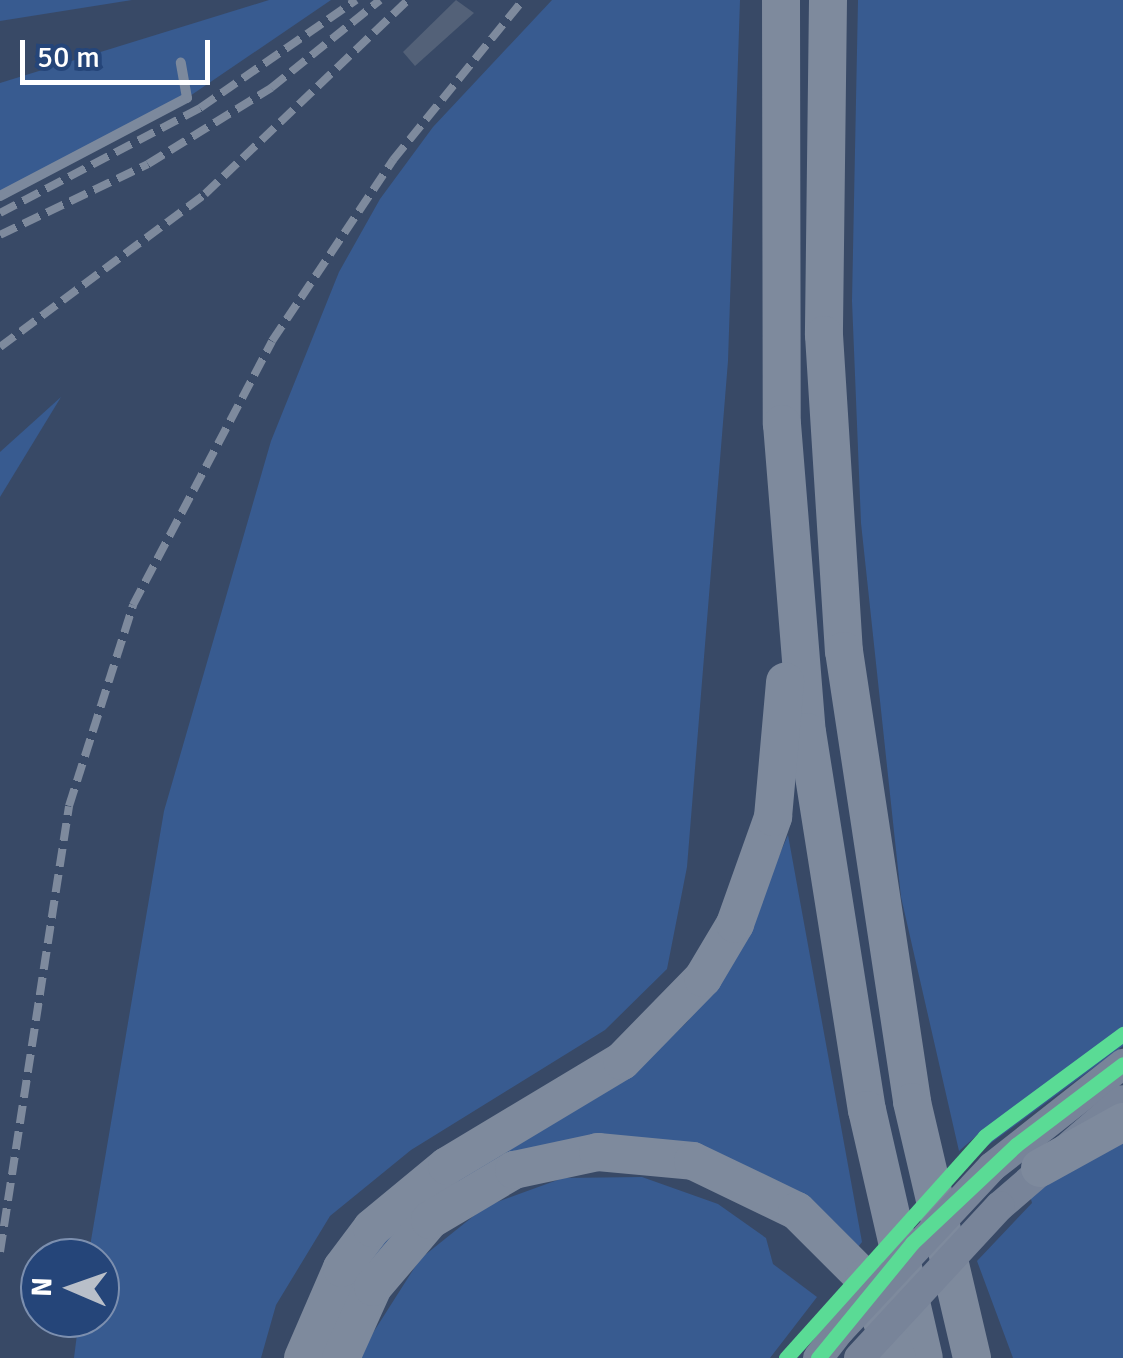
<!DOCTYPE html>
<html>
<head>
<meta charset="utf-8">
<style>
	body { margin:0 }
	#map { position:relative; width:1123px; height:1358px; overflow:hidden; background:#384966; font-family:Signika,sans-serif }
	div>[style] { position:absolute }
	.green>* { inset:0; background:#385b90 }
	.building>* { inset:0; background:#536178 }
	.lane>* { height:10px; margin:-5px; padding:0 5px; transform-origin:5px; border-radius:5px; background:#7c899d }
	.secondary>* { height:30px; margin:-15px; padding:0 15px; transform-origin:15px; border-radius:15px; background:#788499 }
	.highway>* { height:38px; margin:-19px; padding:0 19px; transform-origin:19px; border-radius:19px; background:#7e8a9d }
	.rail>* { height:8px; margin-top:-4px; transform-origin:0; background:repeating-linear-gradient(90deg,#7e8a9d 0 18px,transparent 0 26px) }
	.secondary-bridge>* { height:30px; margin:-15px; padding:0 15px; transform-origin:15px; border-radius:15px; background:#788499 }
	.cycleway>* { height:15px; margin:-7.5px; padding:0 7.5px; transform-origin:7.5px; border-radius:7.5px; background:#5adb95 }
	span { translate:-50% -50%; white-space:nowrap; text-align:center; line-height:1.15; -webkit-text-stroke:8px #254579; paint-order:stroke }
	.north { position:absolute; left:20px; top:1238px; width:100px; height:100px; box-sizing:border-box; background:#254579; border:2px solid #7c8faf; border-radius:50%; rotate:272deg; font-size:28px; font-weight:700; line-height:40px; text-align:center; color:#fff }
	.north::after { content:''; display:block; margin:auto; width:35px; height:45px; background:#b9bfc9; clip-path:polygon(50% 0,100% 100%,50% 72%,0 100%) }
	.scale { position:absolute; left:20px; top:40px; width:190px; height:45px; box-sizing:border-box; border:5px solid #fff; border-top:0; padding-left:12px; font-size:30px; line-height:35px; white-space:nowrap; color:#fff; -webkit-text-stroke:8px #254579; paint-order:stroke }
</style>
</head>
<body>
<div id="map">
	<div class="green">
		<i style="clip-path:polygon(0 0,132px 0,0 21px)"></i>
		<i style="clip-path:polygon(269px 0,331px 0,187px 98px,0 196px,0 83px)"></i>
		<i style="clip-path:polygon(552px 0,740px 0,728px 361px,687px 867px,667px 969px,605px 1030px,411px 1150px,330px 1216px,276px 1305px,261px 1358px,74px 1358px,79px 1318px,100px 1318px,100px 1258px,88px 1258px,164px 811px,271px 441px,339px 272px,380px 199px,433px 127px)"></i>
		<i style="clip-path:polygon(858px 0,1123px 0,1123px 1046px,987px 1146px,983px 1130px,959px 1151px,901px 897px,861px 523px,852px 301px)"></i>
		<i style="clip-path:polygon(61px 397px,0 497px,0 452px)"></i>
		<i style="clip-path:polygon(788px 835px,862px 1242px,854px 1252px,744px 1170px,498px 1165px,351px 1280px,413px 1209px,648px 1058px,687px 1022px,735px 957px)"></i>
		<i style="clip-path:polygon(1123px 1134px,1123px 1358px,1013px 1358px,977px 1261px,1032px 1203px,1029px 1192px)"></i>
		<i style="clip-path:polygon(642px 1177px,718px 1204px,766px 1238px,773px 1264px,817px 1297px,770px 1358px,357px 1358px,420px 1259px,486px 1206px,563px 1178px)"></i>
	</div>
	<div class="building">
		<i style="clip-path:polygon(456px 0,474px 13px,415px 66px,403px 52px)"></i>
	</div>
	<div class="lane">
		<i style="left:0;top:196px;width:211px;rotate:-27.7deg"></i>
		<i style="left:187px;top:98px;width:36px;rotate:-100deg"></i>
	</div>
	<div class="secondary">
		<i style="left:992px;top:1167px;width:167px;rotate:-38.2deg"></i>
		<i style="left:1000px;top:1206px;width:162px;rotate:-40.8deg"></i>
		<i style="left:818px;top:1358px;width:36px;rotate:-52deg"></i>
	</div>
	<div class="highway">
		<i style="left:781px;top:0;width:424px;rotate:89.9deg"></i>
		<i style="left:782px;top:424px;width:309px;rotate:85.4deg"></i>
		<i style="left:807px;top:732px;width:383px;rotate:81deg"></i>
		<i style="left:867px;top:1110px;width:254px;rotate:77.1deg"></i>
		<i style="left:828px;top:0;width:335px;rotate:90.7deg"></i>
		<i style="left:824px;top:335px;width:317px;rotate:86.4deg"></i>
		<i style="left:844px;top:651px;width:456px;rotate:81.4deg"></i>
		<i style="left:912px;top:1102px;width:263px;rotate:76.8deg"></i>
		<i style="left:1040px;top:1168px;width:95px;rotate:-29deg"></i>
		<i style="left:303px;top:1358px;width:98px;rotate:-66.6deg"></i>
		<i style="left:342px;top:1268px;width:50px;rotate:-53.1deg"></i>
		<i style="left:372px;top:1228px;width:97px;rotate:-39.6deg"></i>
		<i style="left:447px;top:1166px;width:204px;rotate:-31deg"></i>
		<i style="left:622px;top:1061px;width:116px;rotate:-45.7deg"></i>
		<i style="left:703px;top:978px;width:63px;rotate:-59.3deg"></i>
		<i style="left:735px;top:924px;width:114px;rotate:-70.4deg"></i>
		<i style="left:773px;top:817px;width:136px;rotate:-84.9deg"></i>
		<i style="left:341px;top:1358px;width:78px;rotate:-65.7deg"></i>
		<i style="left:373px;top:1287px;width:88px;rotate:-49.6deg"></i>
		<i style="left:430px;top:1220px;width:98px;rotate:-30.8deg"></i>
		<i style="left:514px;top:1170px;width:86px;rotate:-12.1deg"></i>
		<i style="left:598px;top:1152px;width:95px;rotate:5.4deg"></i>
		<i style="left:693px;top:1161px;width:115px;rotate:25.7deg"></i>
		<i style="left:797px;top:1211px;width:95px;rotate:45deg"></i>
		<i style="left:864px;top:1278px;width:87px;rotate:67.6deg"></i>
	</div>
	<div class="rail">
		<i style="left:0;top:213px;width:226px;rotate:-27.7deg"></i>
		<i style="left:200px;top:108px;width:190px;rotate:-34.7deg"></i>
		<i style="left:0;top:235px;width:164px;rotate:-25.6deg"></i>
		<i style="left:148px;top:164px;width:145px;rotate:-31.7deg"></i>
		<i style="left:271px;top:88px;width:140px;rotate:-38.9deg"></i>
		<i style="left:0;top:347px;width:256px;rotate:-36.7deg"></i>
		<i style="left:205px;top:194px;width:281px;rotate:-43.7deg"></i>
		<i style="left:0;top:1252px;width:451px;rotate:-81.2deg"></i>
		<i style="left:69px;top:806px;width:211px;rotate:-72.3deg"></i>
		<i style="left:133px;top:605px;width:298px;rotate:-62.2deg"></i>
		<i style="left:272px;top:341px;width:218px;rotate:-56.2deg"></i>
		<i style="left:393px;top:160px;width:206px;rotate:-50.9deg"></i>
	</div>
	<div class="secondary-bridge">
		<i style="left:840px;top:1330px;width:223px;rotate:-47deg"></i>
		<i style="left:859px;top:1358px;width:207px;rotate:-47.2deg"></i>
	</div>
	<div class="cycleway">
		<i style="left:786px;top:1358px;width:298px;rotate:-48.1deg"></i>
		<i style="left:985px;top:1136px;width:172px;rotate:-36.5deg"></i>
		<i style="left:818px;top:1358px;width:149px;rotate:-50.7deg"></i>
		<i style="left:912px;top:1243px;width:143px;rotate:-43.3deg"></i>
		<i style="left:1016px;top:1145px;width:134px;rotate:-37.1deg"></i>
	</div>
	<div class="north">N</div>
	<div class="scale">50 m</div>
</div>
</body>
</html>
